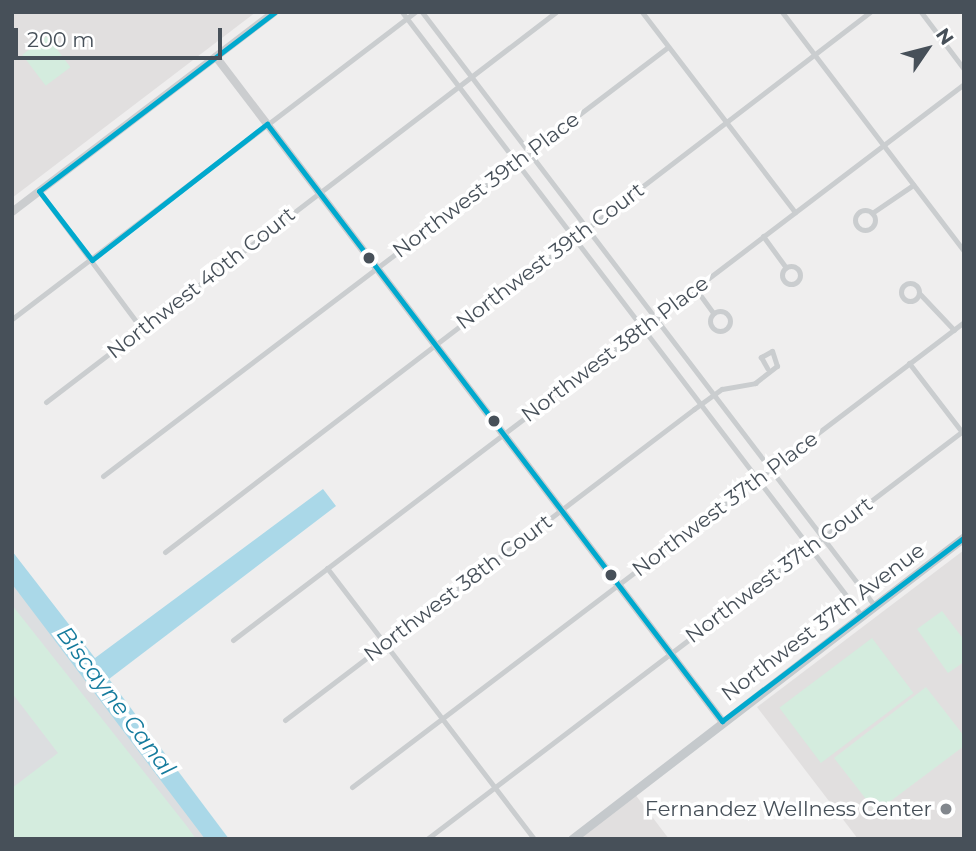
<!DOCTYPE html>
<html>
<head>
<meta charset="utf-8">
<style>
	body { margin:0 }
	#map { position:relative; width:976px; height:851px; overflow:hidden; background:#efeeee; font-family:Montserrat,sans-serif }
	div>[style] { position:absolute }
	.education>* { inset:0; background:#e1dfdf }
	.airport>* { inset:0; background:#dcdee0 }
	.green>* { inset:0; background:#d4ecde; transform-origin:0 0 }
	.water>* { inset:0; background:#aad8e8 }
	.street>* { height:5px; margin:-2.5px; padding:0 2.5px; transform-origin:2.5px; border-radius:2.5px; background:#cacdcf }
	.street>.ring { margin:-2.5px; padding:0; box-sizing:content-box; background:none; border:5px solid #cacdcf; border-radius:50% }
	.secondary>* { height:8px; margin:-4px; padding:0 4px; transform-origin:4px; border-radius:4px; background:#cbcdcf }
	.primary>* { height:9px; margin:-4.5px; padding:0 4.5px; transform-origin:4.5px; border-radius:4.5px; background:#c5c9cc }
	.bus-1>* { height:5px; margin:-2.5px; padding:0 2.5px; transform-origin:2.5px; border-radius:2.5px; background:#00a9ce }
	.dots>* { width:19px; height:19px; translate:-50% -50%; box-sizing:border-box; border:4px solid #fff; border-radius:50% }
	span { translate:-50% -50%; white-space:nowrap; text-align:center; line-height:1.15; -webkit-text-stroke:7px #fff; paint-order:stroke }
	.street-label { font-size:21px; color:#475059 }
	.poi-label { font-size:21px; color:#475059 }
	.right { translate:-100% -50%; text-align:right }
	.water-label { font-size:23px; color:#157b9d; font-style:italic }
	.frame { position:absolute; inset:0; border:14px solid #475059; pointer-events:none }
	.north { position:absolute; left:892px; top:14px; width:70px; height:70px; -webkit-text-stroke:5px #fff; paint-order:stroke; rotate:55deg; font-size:19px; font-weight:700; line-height:28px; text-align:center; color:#475059 }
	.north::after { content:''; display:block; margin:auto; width:24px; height:32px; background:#475059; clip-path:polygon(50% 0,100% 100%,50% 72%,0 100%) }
	.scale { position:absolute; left:14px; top:28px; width:208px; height:32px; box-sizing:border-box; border:4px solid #475059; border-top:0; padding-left:9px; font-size:21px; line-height:24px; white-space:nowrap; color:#475059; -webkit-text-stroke:5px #fff; paint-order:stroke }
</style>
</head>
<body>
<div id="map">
	<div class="education">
		<i style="clip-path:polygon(12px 12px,256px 12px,12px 198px)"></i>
		<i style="clip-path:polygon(964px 550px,964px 839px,858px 839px,757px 707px)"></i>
		<i style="clip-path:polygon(631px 789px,669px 839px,572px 839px)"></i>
	</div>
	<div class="airport">
		<i style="clip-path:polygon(12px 551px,219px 839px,12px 839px)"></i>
	</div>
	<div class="green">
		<i style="left:47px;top:36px;width:39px;height:31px;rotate:53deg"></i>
		<i style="clip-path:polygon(12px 605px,186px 825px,196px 839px,12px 839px,12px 788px,58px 753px,12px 693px)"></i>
		<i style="clip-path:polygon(942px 611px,964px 640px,964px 662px,948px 673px,917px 629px)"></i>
		<i style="left:872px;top:638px;width:69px;height:116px;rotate:53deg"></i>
		<i style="clip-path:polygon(926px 687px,964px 736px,964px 746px,876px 812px,834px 758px)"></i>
	</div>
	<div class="water">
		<i style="clip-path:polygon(323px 489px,336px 506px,109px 679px,229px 839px,205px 839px,12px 584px,12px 551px,95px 658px)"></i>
	</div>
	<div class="street">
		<i style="left:402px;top:12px;width:758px;rotate:52.72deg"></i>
		<i style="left:422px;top:12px;width:746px;rotate:52.68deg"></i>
		<i style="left:642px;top:12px;width:252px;rotate:52.6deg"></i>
		<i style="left:782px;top:12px;width:300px;rotate:52.7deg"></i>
		<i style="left:921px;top:12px;width:71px;rotate:53deg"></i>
		<i style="left:39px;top:191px;width:172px;rotate:53.3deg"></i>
		<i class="ring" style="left:855px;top:210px;width:15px;height:15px"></i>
		<i style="left:872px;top:213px;width:50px;rotate:-34.3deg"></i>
		<i style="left:763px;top:236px;width:39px;rotate:54deg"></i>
		<i class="ring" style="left:782px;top:266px;width:13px;height:13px"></i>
		<i class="ring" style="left:901px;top:283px;width:13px;height:13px"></i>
		<i style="left:695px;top:288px;width:31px;rotate:54deg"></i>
		<i style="left:919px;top:293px;width:51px;rotate:46.6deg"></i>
		<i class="ring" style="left:710px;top:311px;width:15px;height:15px"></i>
		<i style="left:12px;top:319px;width:507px;rotate:-37.3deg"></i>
		<i style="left:909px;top:363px;width:87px;rotate:52.5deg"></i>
		<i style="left:46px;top:402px;width:642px;rotate:-37.41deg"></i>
		<i style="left:103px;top:476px;width:709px;rotate:-37.21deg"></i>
		<i style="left:165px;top:552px;width:888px;rotate:-37.45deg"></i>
		<i style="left:327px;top:568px;width:341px;rotate:52.6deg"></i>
		<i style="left:233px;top:640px;width:918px;rotate:-37.26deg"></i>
		<i style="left:285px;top:720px;width:514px;rotate:-37.25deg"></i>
		<i style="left:694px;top:409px;width:34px;rotate:-36deg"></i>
		<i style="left:722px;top:389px;width:34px;rotate:-10deg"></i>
		<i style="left:755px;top:383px;width:28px;rotate:-38deg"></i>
		<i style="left:777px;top:366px;width:16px;rotate:-108deg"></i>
		<i style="left:772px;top:351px;width:13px;rotate:151deg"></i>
		<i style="left:761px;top:357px;width:13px;rotate:61deg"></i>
		<i style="left:352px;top:787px;width:769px;rotate:-37.23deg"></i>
		<i style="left:427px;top:839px;width:675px;rotate:-37.29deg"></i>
	</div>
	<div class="secondary">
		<i style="left:216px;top:57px;width:835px;rotate:52.69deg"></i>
		<i style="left:12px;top:212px;width:330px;rotate:-37.3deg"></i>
	</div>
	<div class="primary">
		<i style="left:572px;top:839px;width:495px;rotate:-37.6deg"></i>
	</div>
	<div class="bus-1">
		<i style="left:275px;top:12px;width:296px;rotate:142.8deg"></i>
		<i style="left:39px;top:191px;width:87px;rotate:52.5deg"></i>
		<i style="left:92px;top:260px;width:222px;rotate:-37.9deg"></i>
		<i style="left:267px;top:124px;width:751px;rotate:52.69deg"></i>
		<i style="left:722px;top:721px;width:304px;rotate:-37.2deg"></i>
	</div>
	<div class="dots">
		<i style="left:369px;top:258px;background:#475059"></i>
		<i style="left:494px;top:421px;background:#475059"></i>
		<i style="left:611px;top:575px;background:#475059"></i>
		<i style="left:946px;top:809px;background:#82878d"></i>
	</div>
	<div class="street-label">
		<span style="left:486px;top:185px;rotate:-37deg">Northwest 39th Place</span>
		<span style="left:550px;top:256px;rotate:-37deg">Northwest 39th Court</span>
		<span style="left:201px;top:283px;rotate:-38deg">Northwest 40th Court</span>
		<span style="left:615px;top:349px;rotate:-37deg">Northwest 38th Place</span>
		<span style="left:725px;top:504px;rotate:-37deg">Northwest 37th Place</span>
		<span style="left:779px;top:570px;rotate:-37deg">Northwest 37th Court</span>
		<span style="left:458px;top:588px;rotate:-37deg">Northwest 38th Court</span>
		<span style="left:823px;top:622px;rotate:-37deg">Northwest 37th Avenue</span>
	</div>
	<div class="poi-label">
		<span class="right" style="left:932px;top:809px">Fernandez Wellness Center</span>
	</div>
	<div class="water-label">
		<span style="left:116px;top:701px;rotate:53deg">Biscayne Canal</span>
	</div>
	<div class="frame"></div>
	<div class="north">N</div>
	<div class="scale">200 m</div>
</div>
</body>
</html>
